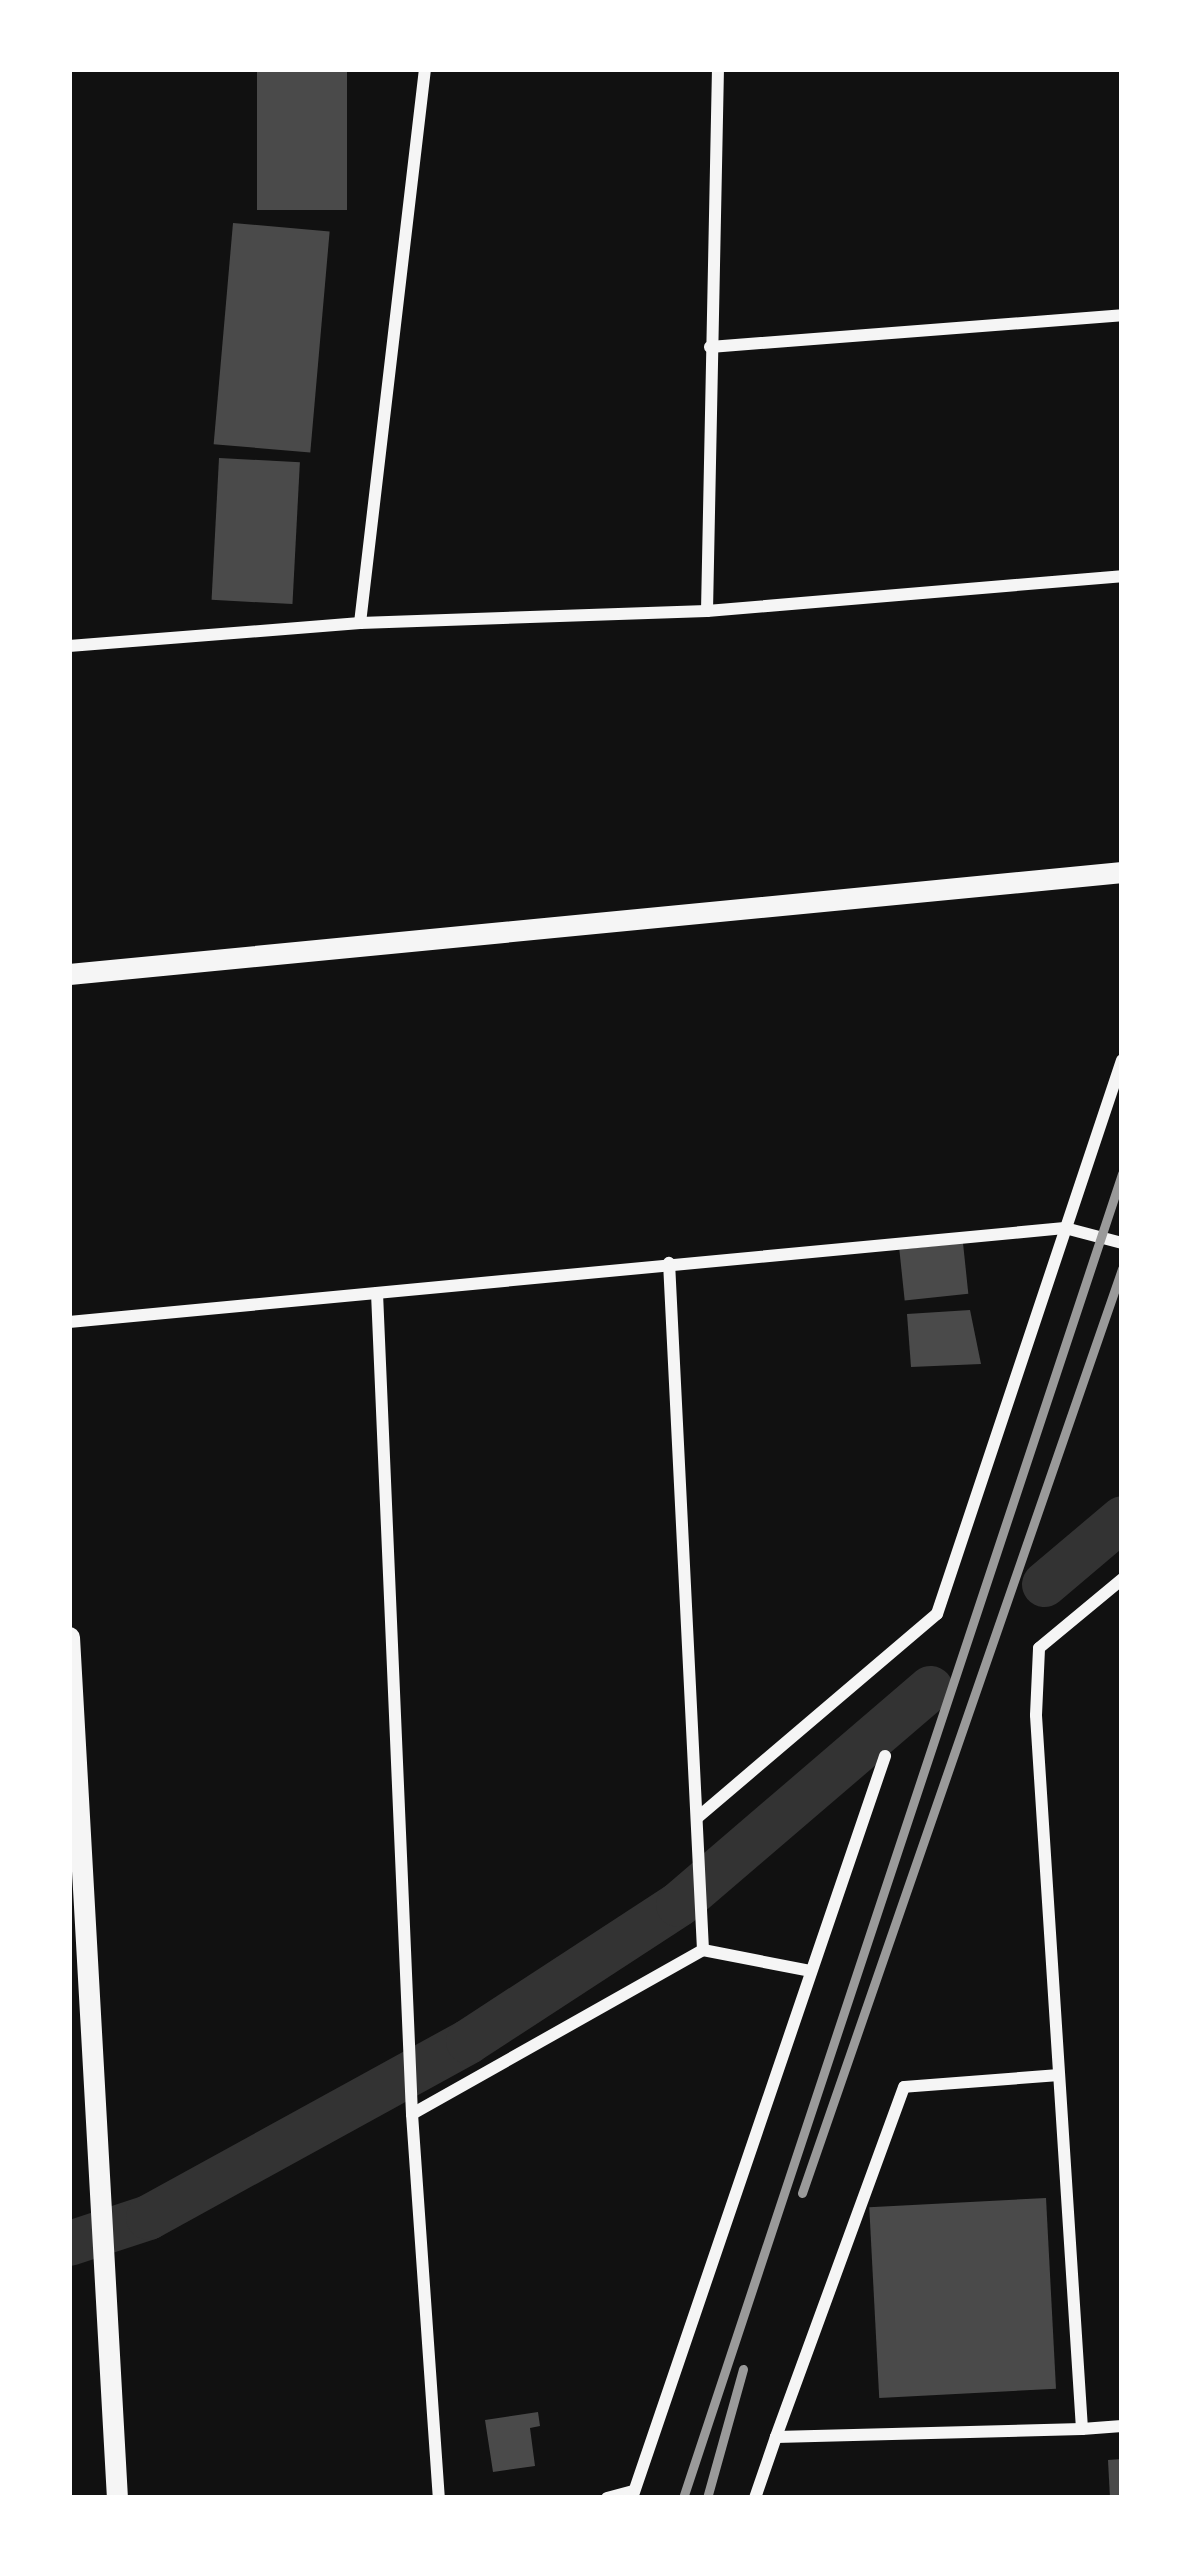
<!DOCTYPE html>
<html>
<head>
<meta charset="utf-8">
<style>
	body { margin:0 }
	#map { position:relative; width:1191px; height:2567px; overflow:hidden; background:#111; font-family:Karla,sans-serif }
	div>[style] { position:absolute }
	.canal>* { height:45px; margin:-22.5px; padding:0 22.5px; transform-origin:22.5px; border-radius:22.5px; background:#333 }
	.building>* { inset:0; background:#4a4a4a; transform-origin:0 0 }
	.minor>* { height:12px; margin:-6px; padding:0 6px; transform-origin:6px; border-radius:6px; background:#f5f5f5 }
	.tertiary>* { height:21px; margin:-10.5px; padding:0 10.5px; transform-origin:10.5px; border-radius:10.5px; background:#f5f5f5 }
	.rail>* { height:9px; margin:-4.5px; padding:0 4.5px; transform-origin:4.5px; border-radius:4.5px; background:#9a9a9a }
	span { translate:-50% -50%; white-space:nowrap; text-align:center; line-height:1.15; -webkit-text-stroke:12px #fff; paint-order:stroke }
	.frame { position:absolute; inset:0; border:72px solid #fff; pointer-events:none }
</style>
</head>
<body>
<div id="map">
	<div class="canal">
		<i style="left:1044px;top:1584px;width:102px;rotate:-40.2deg"></i>
		<i style="left:69px;top:2243px;width:83px;rotate:-18.2deg"></i>
		<i style="left:148px;top:2217px;width:365px;rotate:-28.8deg"></i>
		<i style="left:468px;top:2041px;width:251px;rotate:-33.1deg"></i>
		<i style="left:678px;top:1904px;width:332px;rotate:-40.6deg"></i>
	</div>
	<div class="building">
		<i style="left:257px;top:69px;width:90px;height:141px"></i>
		<i style="left:233px;top:223px;width:97px;height:222px;rotate:5deg"></i>
		<i style="left:219px;top:458px;width:81px;height:142px;rotate:3deg"></i>
		<i style="left:963px;top:1243px;width:51px;height:64px;rotate:84deg"></i>
		<i style="clip-path:polygon(970px 1310px,981px 1364px,911px 1367px,907px 1314px)"></i>
		<i style="left:1046px;top:2198px;width:191px;height:177px;rotate:87deg"></i>
		<i style="clip-path:polygon(538px 2412px,540px 2426px,530px 2428px,535px 2466px,493px 2472px,485px 2420px)"></i>
		<i style="clip-path:polygon(1122px 2459px,1122px 2498px,1110px 2498px,1108px 2460px)"></i>
	</div>
	<div class="minor">
		<i style="left:710px;top:347px;width:413px;rotate:-4.4deg"></i>
		<i style="left:707px;top:611px;width:542px;rotate:-88.84deg"></i>
		<i style="left:360px;top:623px;width:558px;rotate:-83.31deg"></i>
		<i style="left:69px;top:646px;width:292px;rotate:-4.5deg"></i>
		<i style="left:360px;top:623px;width:347px;rotate:-2deg"></i>
		<i style="left:707px;top:611px;width:416px;rotate:-4.8deg"></i>
		<i style="left:377px;top:1293px;width:822px;rotate:87.56deg"></i>
		<i style="left:412px;top:2114px;width:385px;rotate:86deg"></i>
		<i style="left:69px;top:1322px;width:1000px;rotate:-5.39deg"></i>
		<i style="left:1065px;top:1228px;width:59px;rotate:14.7deg"></i>
		<i style="left:697px;top:1818px;width:315px;rotate:-40.4deg"></i>
		<i style="left:937px;top:1614px;width:584px;rotate:-71.53deg"></i>
		<i style="left:703px;top:1950px;width:109px;rotate:11.1deg"></i>
		<i style="left:1059px;top:2075px;width:155px;rotate:175.6deg"></i>
		<i style="left:904px;top:2087px;width:373px;rotate:110.1deg"></i>
		<i style="left:776px;top:2437px;width:306px;rotate:-1.5deg"></i>
		<i style="left:1082px;top:2429px;width:715px;rotate:-93.69deg"></i>
		<i style="left:1036px;top:1715px;width:67px;rotate:-87.4deg"></i>
		<i style="left:1039px;top:1648px;width:108px;rotate:-39.7deg"></i>
		<i style="left:412px;top:2114px;width:334px;rotate:-29.4deg"></i>
		<i style="left:703px;top:1950px;width:688px;rotate:-92.83deg"></i>
		<i style="left:1082px;top:2429px;width:40px;rotate:-4.3deg"></i>
		<i style="left:607px;top:2498px;width:28px;rotate:-15deg"></i>
		<i style="left:632px;top:2498px;width:784px;rotate:-71.17deg"></i>
		<i style="left:755px;top:2498px;width:65px;rotate:-71deg"></i>
	</div>
	<div class="tertiary">
		<i style="left:69px;top:974px;width:1058px;rotate:-5.53deg"></i>
		<i style="left:69px;top:1637px;width:862px;rotate:86.81deg"></i>
	</div>
	<div class="rail">
		<i style="left:802px;top:2193px;width:978px;rotate:-70.9deg"></i>
		<i style="left:683px;top:2498px;width:1395px;rotate:-71.66deg"></i>
		<i style="left:707px;top:2498px;width:134px;rotate:-74.4deg"></i>
	</div>
	<div class="frame"></div>
</div>
</body>
</html>
